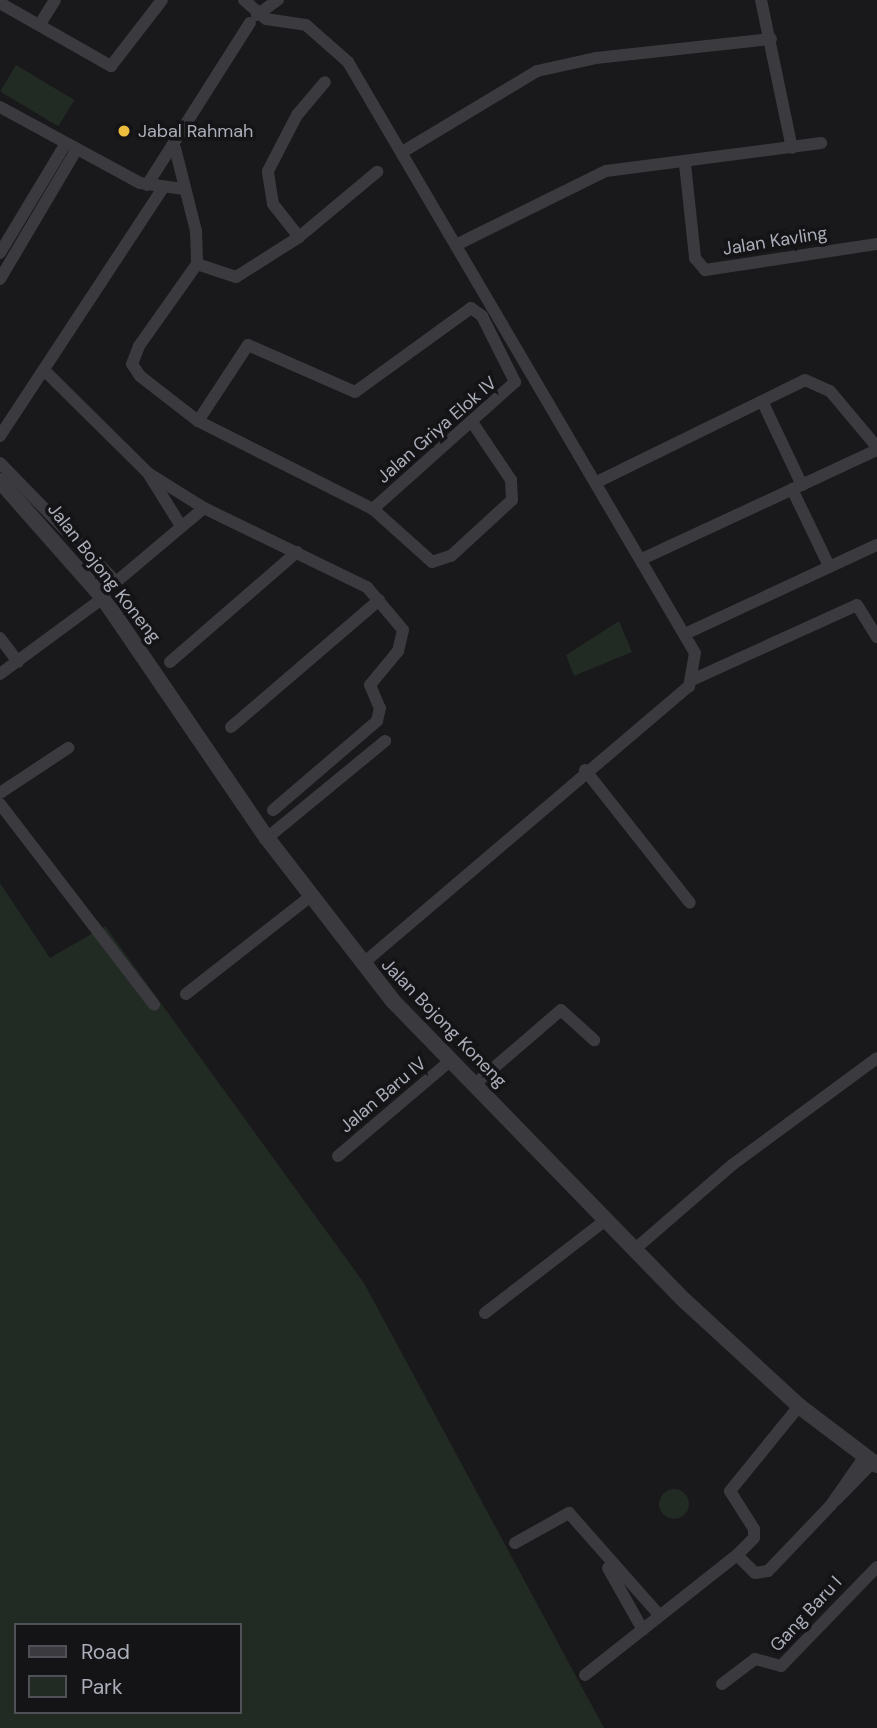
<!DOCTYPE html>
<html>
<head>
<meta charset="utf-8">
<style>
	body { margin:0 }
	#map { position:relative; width:877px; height:1728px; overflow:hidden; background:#19181a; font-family:"DM Sans",sans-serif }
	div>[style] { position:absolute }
	.green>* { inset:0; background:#222a24; transform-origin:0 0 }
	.round { border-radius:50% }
	.minor>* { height:12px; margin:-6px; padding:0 6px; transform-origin:6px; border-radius:6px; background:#3a3a3f }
	.tertiary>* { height:16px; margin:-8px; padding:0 8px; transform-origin:8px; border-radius:8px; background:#3a3a3f }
	.dots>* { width:19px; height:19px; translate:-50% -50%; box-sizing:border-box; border:4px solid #141316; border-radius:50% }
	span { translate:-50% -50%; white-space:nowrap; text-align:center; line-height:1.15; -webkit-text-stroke:7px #141316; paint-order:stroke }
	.poi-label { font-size:18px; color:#abafba }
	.left { translate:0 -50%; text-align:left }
	.street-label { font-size:18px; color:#abafba }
	.legend { position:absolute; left:14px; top:1623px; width:228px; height:91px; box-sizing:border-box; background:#141316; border:2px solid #505158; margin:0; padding:9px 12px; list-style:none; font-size:21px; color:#abafba }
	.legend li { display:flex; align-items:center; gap:14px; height:35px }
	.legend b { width:35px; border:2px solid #505158 }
</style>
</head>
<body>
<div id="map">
	<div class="green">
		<i style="left:16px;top:65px;width:68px;height:31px;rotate:31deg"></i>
		<i style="clip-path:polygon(619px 621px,632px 652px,574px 676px,566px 655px)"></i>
		<i style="clip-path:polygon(evenodd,0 883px,50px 958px,105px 926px,364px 1283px,604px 1728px,0 1728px,0 883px,16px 1625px,240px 1625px,240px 1712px,16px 1712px,16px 1625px)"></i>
		<i class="round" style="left:659px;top:1489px;width:30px;height:30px"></i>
	</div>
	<div class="minor">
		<i style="left:244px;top:0;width:29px;rotate:41deg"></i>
		<i style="left:266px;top:19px;width:40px;rotate:8.5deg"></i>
		<i style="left:306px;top:25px;width:56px;rotate:41.4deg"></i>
		<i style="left:348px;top:62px;width:685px;rotate:59.58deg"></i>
		<i style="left:695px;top:653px;width:34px;rotate:100deg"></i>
		<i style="left:689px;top:686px;width:429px;rotate:139.6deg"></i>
		<i style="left:761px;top:0;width:151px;rotate:78.2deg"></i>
		<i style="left:0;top:3px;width:128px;rotate:29.6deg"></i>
		<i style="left:111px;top:66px;width:83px;rotate:-52.3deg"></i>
		<i style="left:257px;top:15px;width:26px;rotate:-36deg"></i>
		<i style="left:40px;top:24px;width:28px;rotate:-58deg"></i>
		<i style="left:0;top:107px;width:159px;rotate:28.5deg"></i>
		<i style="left:140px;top:183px;width:43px;rotate:7.9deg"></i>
		<i style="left:175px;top:148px;width:86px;rotate:75.8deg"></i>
		<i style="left:196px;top:231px;width:33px;rotate:88deg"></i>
		<i style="left:197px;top:264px;width:100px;rotate:125.3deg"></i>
		<i style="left:139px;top:346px;width:19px;rotate:111deg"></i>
		<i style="left:132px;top:364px;width:14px;rotate:56deg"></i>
		<i style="left:140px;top:376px;width:73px;rotate:37.8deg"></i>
		<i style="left:198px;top:421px;width:196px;rotate:26.7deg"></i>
		<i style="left:373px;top:509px;width:79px;rotate:41.9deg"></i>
		<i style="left:432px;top:562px;width:20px;rotate:-18deg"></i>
		<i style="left:451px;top:556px;width:83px;rotate:-42.6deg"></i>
		<i style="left:512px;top:500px;width:20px;rotate:-93deg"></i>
		<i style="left:511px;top:480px;width:70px;rotate:-123.9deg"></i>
		<i style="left:404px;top:151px;width:155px;rotate:-31deg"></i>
		<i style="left:537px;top:71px;width:60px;rotate:-12.4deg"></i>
		<i style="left:596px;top:58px;width:176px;rotate:-6.2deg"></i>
		<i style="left:685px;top:164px;width:95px;rotate:83.9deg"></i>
		<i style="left:695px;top:258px;width:16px;rotate:50deg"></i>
		<i style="left:705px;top:270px;width:174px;rotate:-8.6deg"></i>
		<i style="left:147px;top:185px;width:192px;rotate:-57.6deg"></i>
		<i style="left:299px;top:237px;width:102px;rotate:-39.8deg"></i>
		<i style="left:458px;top:244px;width:165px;rotate:-26.3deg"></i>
		<i style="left:606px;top:171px;width:217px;rotate:-7.4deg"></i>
		<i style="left:0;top:253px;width:128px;rotate:-59deg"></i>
		<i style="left:197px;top:264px;width:41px;rotate:18.4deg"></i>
		<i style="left:236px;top:277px;width:75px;rotate:-32.4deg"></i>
		<i style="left:299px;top:237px;width:42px;rotate:-128.2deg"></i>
		<i style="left:273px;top:204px;width:33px;rotate:-99deg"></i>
		<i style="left:268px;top:171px;width:63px;rotate:-62.6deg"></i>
		<i style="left:297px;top:115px;width:43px;rotate:-49.7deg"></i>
		<i style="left:0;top:279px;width:151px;rotate:-59.4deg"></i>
		<i style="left:46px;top:372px;width:144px;rotate:44.7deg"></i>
		<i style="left:148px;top:473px;width:66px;rotate:32deg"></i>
		<i style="left:204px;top:508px;width:181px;rotate:25.9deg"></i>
		<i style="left:367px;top:587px;width:56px;rotate:50.1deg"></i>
		<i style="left:403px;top:630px;width:22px;rotate:103deg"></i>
		<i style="left:398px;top:651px;width:44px;rotate:129.5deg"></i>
		<i style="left:370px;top:685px;width:25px;rotate:67deg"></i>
		<i style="left:380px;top:708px;width:13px;rotate:103deg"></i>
		<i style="left:377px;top:721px;width:137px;rotate:139.4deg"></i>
		<i style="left:763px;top:403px;width:91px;rotate:64.6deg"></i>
		<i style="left:198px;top:421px;width:91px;rotate:-56.7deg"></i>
		<i style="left:248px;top:345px;width:117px;rotate:23.7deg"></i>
		<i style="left:355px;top:392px;width:143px;rotate:-35.9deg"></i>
		<i style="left:471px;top:308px;width:14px;rotate:36deg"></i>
		<i style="left:482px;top:316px;width:74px;rotate:63.4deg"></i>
		<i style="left:515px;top:382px;width:191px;rotate:138.2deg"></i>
		<i style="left:0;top:436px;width:295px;rotate:-56.7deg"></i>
		<i style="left:0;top:463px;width:166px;rotate:45.7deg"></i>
		<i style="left:116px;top:582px;width:115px;rotate:-40.1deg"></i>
		<i style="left:148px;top:473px;width:62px;rotate:58.1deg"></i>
		<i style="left:599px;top:481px;width:229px;rotate:-26.1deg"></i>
		<i style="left:805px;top:380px;width:27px;rotate:24deg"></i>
		<i style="left:830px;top:391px;width:73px;rotate:50deg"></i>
		<i style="left:792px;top:489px;width:85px;rotate:64.3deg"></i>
		<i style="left:642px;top:559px;width:259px;rotate:-24.9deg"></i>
		<i style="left:687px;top:633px;width:209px;rotate:-24.9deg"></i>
		<i style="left:0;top:638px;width:30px;rotate:53deg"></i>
		<i style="left:170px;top:662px;width:168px;rotate:-40.9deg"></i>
		<i style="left:0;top:674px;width:128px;rotate:-36.4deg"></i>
		<i style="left:694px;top:679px;width:179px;rotate:-24.4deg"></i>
		<i style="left:857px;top:605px;width:38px;rotate:58deg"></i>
		<i style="left:231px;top:727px;width:195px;rotate:-40.6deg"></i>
		<i style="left:585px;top:770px;width:169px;rotate:51.7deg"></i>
		<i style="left:0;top:793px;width:82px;rotate:-33.5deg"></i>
		<i style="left:0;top:804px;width:253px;rotate:52.5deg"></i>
		<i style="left:267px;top:838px;width:153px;rotate:-39.4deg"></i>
		<i style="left:186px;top:994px;width:159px;rotate:-38.1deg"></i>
		<i style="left:475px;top:1084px;width:113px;rotate:-40.7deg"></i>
		<i style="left:561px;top:1010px;width:45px;rotate:42.3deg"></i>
		<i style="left:338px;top:1156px;width:147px;rotate:-40.3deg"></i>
		<i style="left:635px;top:1249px;width:128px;rotate:-40.9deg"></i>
		<i style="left:732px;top:1165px;width:180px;rotate:-36.4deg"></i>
		<i style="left:485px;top:1313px;width:154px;rotate:-37.6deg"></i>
		<i style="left:836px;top:1500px;width:53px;rotate:-45.8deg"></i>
		<i style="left:515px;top:1543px;width:62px;rotate:-29.1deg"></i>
		<i style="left:569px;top:1513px;width:137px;rotate:48.5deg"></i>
		<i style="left:737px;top:1555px;width:24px;rotate:-45deg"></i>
		<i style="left:754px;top:1538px;width:9px;rotate:-90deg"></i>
		<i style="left:754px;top:1529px;width:45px;rotate:-122.3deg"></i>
		<i style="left:730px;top:1491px;width:109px;rotate:-50.9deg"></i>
		<i style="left:608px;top:1568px;width:71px;rotate:60.6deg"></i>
		<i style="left:585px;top:1675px;width:194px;rotate:-38.3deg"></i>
		<i style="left:737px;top:1555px;width:25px;rotate:45deg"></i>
		<i style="left:755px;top:1573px;width:13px;rotate:-9deg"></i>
		<i style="left:768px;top:1571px;width:91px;rotate:-46.3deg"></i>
		<i style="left:831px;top:1505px;width:60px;rotate:-55.2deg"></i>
		<i style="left:722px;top:1684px;width:41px;rotate:-37.1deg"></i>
		<i style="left:755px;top:1659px;width:27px;rotate:15deg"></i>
		<i style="left:781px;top:1666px;width:138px;rotate:-45.9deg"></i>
	</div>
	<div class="tertiary">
		<i style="left:0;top:481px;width:156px;rotate:48.6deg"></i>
		<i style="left:103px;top:598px;width:291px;rotate:55.7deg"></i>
		<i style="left:267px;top:838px;width:206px;rotate:52.3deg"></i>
		<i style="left:393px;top:1001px;width:419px;rotate:45.8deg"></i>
		<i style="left:685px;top:1301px;width:155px;rotate:42.6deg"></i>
		<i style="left:799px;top:1406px;width:98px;rotate:37.1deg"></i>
	</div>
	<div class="dots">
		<i style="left:124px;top:131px;background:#ecbc3f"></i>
	</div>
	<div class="poi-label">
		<span class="left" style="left:138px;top:131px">Jabal Rahmah</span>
	</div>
	<div class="street-label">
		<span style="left:775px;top:241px;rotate:-9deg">Jalan Kavling</span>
		<span style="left:437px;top:430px;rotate:-41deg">Jalan Griya Elok IV</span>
		<span style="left:104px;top:573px;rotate:52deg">Jalan Bojong Koneng</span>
		<span style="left:444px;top:1023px;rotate:46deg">Jalan Bojong Koneng</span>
		<span style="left:383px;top:1095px;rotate:-40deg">Jalan Baru IV</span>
		<span style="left:806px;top:1614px;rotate:-47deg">Gang Baru I</span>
	</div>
	<ul class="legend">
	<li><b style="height:9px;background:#3a3a3f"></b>Road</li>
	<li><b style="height:19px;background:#222a24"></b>Park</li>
	</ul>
</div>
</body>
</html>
